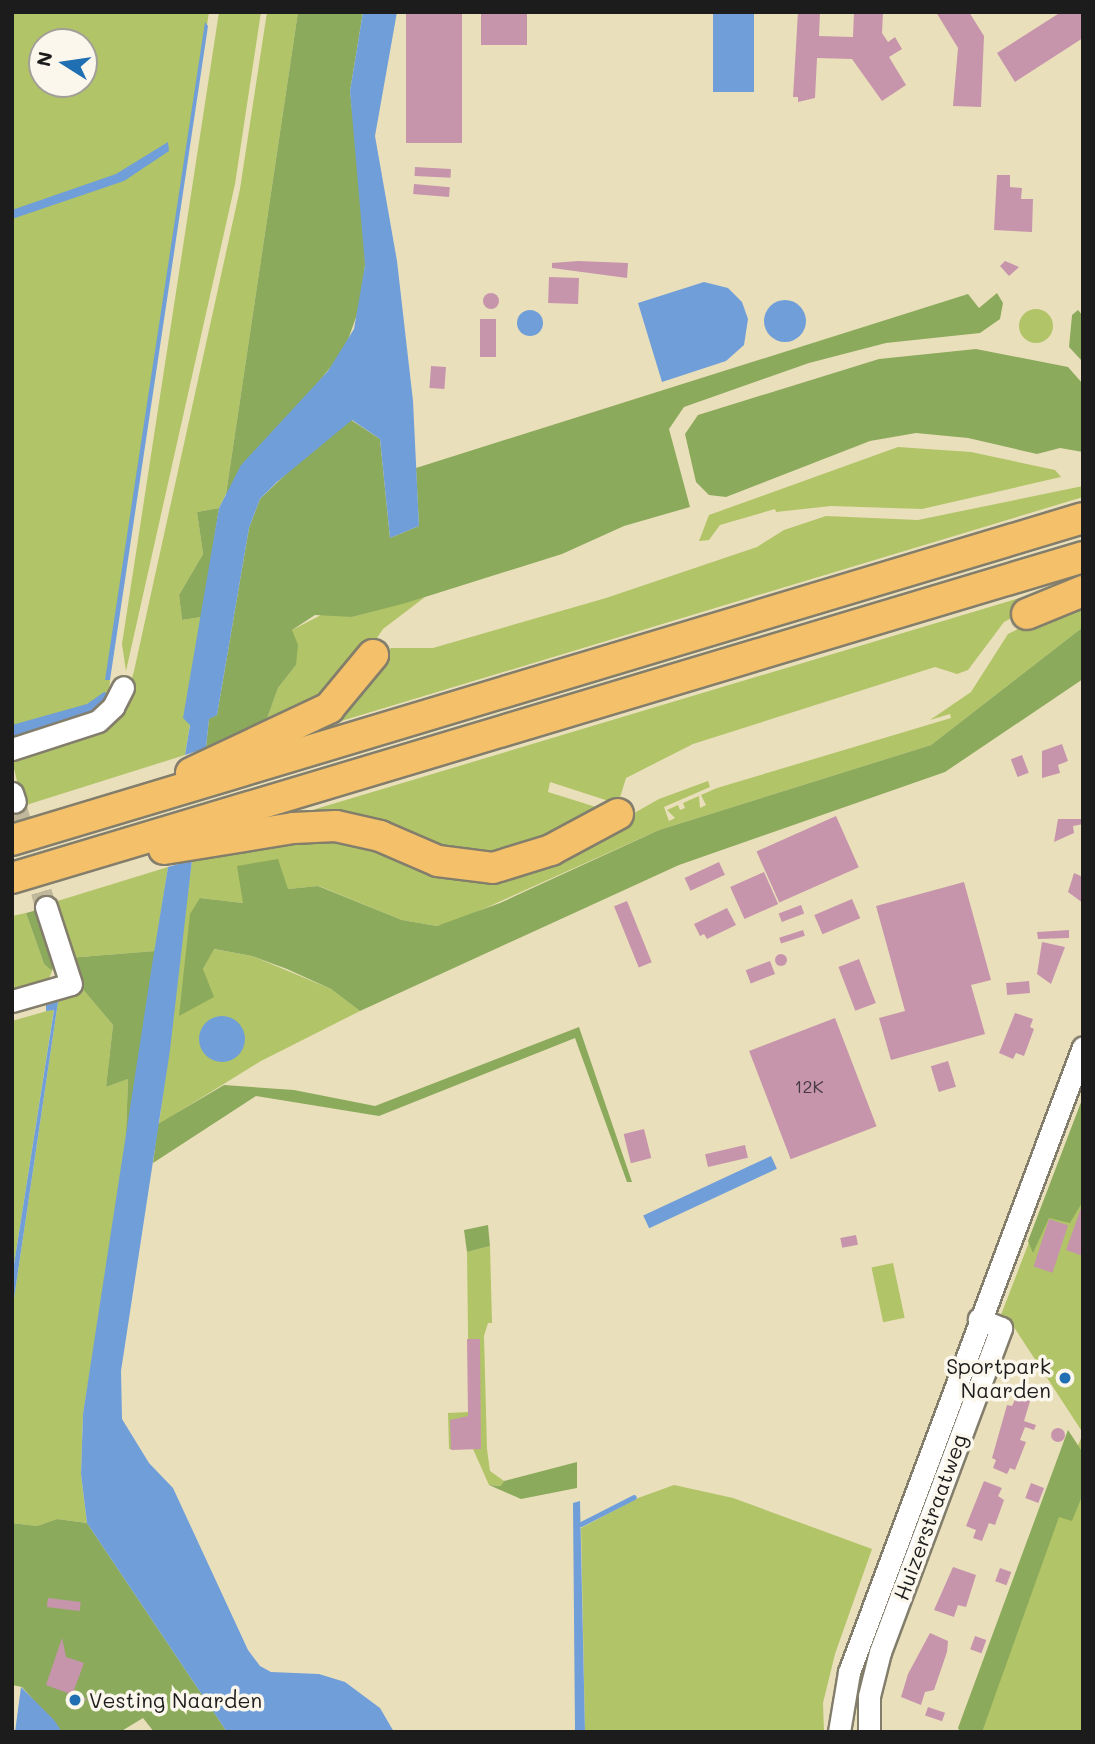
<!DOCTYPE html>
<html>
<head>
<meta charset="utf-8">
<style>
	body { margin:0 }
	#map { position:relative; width:1095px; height:1744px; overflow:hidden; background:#eadfbb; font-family:Mali,sans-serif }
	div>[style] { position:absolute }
	.green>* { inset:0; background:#b1c467; transform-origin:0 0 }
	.round { border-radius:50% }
	.forest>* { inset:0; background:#8caa5c }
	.water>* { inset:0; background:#709ed9; transform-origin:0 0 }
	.stream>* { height:4.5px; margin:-2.25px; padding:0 2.25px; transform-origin:2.25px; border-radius:2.25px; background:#709ed9 }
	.building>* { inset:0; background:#c695ac; transform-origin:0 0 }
	.minor-tunnel>* { height:21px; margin-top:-10.5px; transform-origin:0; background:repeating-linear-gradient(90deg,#c1b89b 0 21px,transparent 0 31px) }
	.roads { filter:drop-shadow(2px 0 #837e6c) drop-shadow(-2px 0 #837e6c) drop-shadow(0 2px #837e6c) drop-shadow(0 -2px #837e6c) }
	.minor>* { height:21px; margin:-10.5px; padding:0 10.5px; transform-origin:10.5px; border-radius:10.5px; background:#fff }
	.highway>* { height:30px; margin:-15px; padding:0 15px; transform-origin:15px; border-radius:15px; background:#f4c16a }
	.dots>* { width:19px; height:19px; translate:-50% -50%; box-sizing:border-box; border:4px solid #fbf7ec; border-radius:50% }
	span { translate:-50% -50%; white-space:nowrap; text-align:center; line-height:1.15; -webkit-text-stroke:7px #fbf7ec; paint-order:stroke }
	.number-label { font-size:18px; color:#463a40 }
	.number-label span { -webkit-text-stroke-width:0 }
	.poi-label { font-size:21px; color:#1c1c1c }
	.right { translate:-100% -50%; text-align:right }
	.left { translate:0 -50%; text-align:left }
	.street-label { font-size:21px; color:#1c1c1c }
	.frame { position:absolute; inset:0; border:14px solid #1c1c1c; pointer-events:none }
	.north { position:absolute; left:28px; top:28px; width:70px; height:70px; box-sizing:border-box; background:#fbf7ec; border:2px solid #a29f99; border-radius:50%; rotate:282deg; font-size:19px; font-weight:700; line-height:28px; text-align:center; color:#1c1c1c }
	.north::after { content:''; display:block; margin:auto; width:24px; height:32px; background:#1f6fb2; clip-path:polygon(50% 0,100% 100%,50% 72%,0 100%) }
</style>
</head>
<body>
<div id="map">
	<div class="green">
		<i style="clip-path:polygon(evenodd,12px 12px,209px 12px,106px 679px,110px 680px,109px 694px,100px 706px,12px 738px,12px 12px,42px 42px,84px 42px,84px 84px,42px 84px,42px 42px)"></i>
		<i style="clip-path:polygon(219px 12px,261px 12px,235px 184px,126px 671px,122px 644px)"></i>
		<i style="clip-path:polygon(267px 12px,298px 12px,226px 494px,219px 508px,197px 512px,203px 554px,179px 595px,182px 620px,202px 617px,184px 717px,190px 724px,185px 755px,23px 806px,12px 760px,129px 688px,134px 671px,240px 189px)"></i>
		<i class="round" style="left:1019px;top:309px;width:34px;height:34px"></i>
		<i style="clip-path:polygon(898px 447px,971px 452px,1055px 470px,1061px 477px,922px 509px,831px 506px,776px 512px,775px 509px,720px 525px,709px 540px,699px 541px,709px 515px)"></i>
		<i style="clip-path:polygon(1083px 486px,1083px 497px,275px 741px,391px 648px,433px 648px,606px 598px,757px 547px,784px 530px,826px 516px,918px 520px)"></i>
		<i style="clip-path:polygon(1083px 579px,1004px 622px,968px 670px,957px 674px,935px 667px,693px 744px,626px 778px,618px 804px,550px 782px,548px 792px,612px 812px,529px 854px,437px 854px,249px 829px)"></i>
		<i style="clip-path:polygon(425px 597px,383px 629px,344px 686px,263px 730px,278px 688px,296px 665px,292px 630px,325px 613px,352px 617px)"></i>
		<i style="clip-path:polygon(1083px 597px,1083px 627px,931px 745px,659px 830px,461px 919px,437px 926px,402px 920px,319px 886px,288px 889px,243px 903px,200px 898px,203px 969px,213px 949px,252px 956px,331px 989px,360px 1011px,261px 1061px,159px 1124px,192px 860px,317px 833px,434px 866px,590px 838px,659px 799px,708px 781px,710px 787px,664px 807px,669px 821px,675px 818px,667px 810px,678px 805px,680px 810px,685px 808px,683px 803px,699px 796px,700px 808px,706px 805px,701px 795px,717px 788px,951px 718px,950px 714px,930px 720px,971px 692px,1008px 634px)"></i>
		<i style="clip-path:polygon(168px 867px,155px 951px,68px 958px,51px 903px)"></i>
		<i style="clip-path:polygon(26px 913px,44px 964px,52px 971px,46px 986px,12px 995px,12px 916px)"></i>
		<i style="clip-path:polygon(75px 980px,113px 1025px,106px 1087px,128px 1079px,125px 1161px,83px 1414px,81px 1474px,87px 1523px,57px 1519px,37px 1526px,12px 1523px,12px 1312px,58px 1002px)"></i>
		<i style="clip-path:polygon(54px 1009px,12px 1277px,12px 1021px)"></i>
		<i style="clip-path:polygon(1083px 1102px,1083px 1732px,972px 1732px,969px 1728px,1083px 1433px,1012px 1324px,999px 1320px)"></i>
		<i style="clip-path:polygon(490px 1246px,492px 1323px,488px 1323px,484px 1336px,487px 1449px,490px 1471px,504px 1481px,502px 1486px,489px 1485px,473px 1449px,449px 1449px,448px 1413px,469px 1412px,467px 1252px)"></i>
		<i style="left:893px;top:1263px;width:56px;height:22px;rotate:78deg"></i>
		<i style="clip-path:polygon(674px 1485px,733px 1498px,872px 1549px,835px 1654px,823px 1703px,824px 1732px,585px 1732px,581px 1528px,638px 1498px)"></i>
	</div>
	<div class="forest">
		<i style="clip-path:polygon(298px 12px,363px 12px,350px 91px,364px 220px,365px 265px,359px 309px,344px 351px,226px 494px)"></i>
		<i style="clip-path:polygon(997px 293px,1003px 303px,1000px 319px,980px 333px,886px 343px,809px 363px,684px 407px,669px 429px,690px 507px,624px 526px,562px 554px,406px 603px,352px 617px,315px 615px,292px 630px,298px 645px,296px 665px,278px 688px,263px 730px,206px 748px,209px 718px,217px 715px,249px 528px,260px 499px,310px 451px,351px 420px,380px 439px,390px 538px,419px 526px,416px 468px,968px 294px,979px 308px)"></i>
		<i style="clip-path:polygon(1078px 310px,1083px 316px,1083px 362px,1069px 347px,1072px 315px)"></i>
		<i style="clip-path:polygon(976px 349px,1068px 367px,1083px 384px,1083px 452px,1060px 448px,1037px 454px,968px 438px,916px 433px,870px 441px,726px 497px,709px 495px,696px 482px,685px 434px,698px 415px,879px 359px)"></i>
		<i style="clip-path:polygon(219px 508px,202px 617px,182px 620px,179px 595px,203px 554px,197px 512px)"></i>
		<i style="clip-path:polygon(1083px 627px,1083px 679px,945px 772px,679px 865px,360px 1011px,331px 989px,287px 969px,252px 956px,214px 949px,203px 969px,214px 997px,179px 1016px,190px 914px,200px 898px,243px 903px,237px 866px,278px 859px,288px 889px,318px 886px,402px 920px,437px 926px,500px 903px,659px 830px,931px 745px)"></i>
		<i style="clip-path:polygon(37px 910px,54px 963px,52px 971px,44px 964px,26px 913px)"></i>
		<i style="clip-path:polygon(155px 951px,135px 1095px,125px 1161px,128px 1079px,106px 1087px,113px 1025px,75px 980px,68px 958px)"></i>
		<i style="clip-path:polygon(579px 1027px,632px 1182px,627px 1182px,575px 1038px,379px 1116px,256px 1096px,153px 1163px,158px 1124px,224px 1085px,294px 1090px,375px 1106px)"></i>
		<i style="clip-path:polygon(1083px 1097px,1083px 1201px,1070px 1223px,1049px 1218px,1033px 1253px,1028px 1241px)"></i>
		<i style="clip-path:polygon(488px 1225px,490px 1246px,467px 1252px,464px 1230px)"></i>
		<i style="clip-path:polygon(1068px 1430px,1083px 1453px,1083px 1494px,1072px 1521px,1059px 1517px,982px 1732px,960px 1732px,958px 1728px)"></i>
		<i style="clip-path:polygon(577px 1462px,577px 1488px,521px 1499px,489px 1485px,501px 1486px,504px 1481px)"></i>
		<i style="clip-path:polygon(57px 1519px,87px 1523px,227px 1732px,154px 1732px,143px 1718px,120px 1732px,62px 1732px,22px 1687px,12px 1685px,12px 1523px,37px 1526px)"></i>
	</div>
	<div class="water">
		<i style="clip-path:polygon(363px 12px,397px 12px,375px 136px,397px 261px,413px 401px,419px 526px,390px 538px,380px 439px,352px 420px,277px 482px,260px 499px,249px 528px,217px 715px,209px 719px,206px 748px,185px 755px,190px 725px,183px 718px,219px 508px,241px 465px,328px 371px,354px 329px,365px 265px,350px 91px)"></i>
		<i style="left:713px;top:12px;width:41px;height:80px"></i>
		<i style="clip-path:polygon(205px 22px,208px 26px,110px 680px,105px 680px)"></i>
		<i style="clip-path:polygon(168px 142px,169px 151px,124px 181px,12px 219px,12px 210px,116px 174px)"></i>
		<i style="clip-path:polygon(704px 282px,728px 288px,742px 302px,748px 319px,744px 345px,726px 361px,662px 382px,638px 303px)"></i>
		<i class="round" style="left:764px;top:300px;width:42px;height:42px"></i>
		<i class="round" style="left:517px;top:310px;width:26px;height:26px"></i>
		<i style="clip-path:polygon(104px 692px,109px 694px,101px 709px,12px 738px,12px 725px,87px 704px)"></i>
		<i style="clip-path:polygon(192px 860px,170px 1050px,121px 1371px,122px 1419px,149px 1463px,173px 1488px,248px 1650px,260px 1666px,271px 1672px,319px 1674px,345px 1682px,380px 1708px,394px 1732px,227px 1732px,87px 1523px,81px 1474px,83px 1414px,152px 965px,168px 867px)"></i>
		<i style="clip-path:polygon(56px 1002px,58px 1002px,12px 1312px,12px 1277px,54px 1010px,46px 1011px,46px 1004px)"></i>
		<i class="round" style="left:199px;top:1016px;width:46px;height:46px"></i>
		<i style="left:771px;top:1156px;width:14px;height:141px;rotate:65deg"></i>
		<i style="clip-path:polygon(580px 1501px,585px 1732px,575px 1732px,573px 1503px)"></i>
		<i style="clip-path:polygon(21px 1687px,54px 1720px,62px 1732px,15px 1732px)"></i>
	</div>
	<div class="stream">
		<i style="left:581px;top:1524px;width:59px;rotate:-27deg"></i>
	</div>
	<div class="building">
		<i style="left:406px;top:12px;width:56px;height:131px"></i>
		<i style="left:481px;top:12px;width:46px;height:33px"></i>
		<i style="clip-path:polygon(798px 12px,820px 12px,819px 36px,853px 37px,854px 12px,883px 12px,882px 33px,888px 42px,895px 37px,902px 49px,889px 57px,906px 85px,882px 101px,852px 59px,817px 58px,815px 98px,798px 102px,798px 97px,793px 97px)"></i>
		<i style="clip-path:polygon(936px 12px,969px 12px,984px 36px,981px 107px,953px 106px,958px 48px)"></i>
		<i style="clip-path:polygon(1061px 12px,1083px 12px,1083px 38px,1015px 82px,997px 53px)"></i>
		<i style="left:415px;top:167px;width:36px;height:9px;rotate:3deg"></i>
		<i style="clip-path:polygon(997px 175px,1010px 175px,1010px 187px,1022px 188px,1021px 199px,1033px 199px,1032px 232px,994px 230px)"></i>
		<i style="left:414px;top:184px;width:36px;height:10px;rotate:5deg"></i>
		<i style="clip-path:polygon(578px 261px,628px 263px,627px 278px,552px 268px,552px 263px)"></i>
		<i style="clip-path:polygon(1005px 261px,1019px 267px,1009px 276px,1000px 266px)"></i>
		<i style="left:549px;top:277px;width:30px;height:26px;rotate:2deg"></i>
		<i class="round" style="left:483px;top:293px;width:16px;height:16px"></i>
		<i style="left:480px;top:319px;width:16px;height:38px"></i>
		<i style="left:431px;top:366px;width:15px;height:22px;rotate:4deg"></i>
		<i style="clip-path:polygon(1062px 744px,1068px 761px,1058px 765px,1060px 773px,1042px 778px,1042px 751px)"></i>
		<i style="left:1022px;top:755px;width:19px;height:12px;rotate:69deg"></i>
		<i style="clip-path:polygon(1083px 806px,1083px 824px,1073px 826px,1074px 833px,1054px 842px,1058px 819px,1081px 819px)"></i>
		<i style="left:836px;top:816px;width:56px;height:87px;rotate:66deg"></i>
		<i style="left:719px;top:862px;width:14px;height:38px;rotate:65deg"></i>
		<i style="left:764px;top:872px;width:35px;height:37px;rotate:66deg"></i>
		<i style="clip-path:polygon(1074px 873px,1083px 877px,1083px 903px,1068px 892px)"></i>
		<i style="clip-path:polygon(964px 882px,991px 980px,971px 985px,985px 1034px,891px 1060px,879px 1018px,905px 1011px,876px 906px)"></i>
		<i style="left:852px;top:899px;width:21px;height:41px;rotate:67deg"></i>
		<i style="left:627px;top:901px;width:66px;height:14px;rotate:68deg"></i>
		<i style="left:801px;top:905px;width:9px;height:24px;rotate:69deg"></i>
		<i style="clip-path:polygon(727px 908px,736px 925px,707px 939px,704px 934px,700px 936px,694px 924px)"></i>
		<i style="left:803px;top:930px;width:6px;height:25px;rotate:72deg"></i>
		<i style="clip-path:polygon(1069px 930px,1069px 938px,1038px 939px,1037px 932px)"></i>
		<i style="clip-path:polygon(1042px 942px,1065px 947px,1051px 984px,1037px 974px)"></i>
		<i class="round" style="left:775px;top:954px;width:12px;height:12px"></i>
		<i style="left:859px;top:959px;width:47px;height:22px;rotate:69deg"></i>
		<i style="left:770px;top:961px;width:14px;height:26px;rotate:69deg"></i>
		<i style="left:1029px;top:981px;width:12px;height:23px;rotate:85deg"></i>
		<i style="clip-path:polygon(1015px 1013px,1033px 1019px,1030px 1027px,1034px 1029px,1024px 1056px,1016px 1053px,1013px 1059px,999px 1053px)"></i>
		<i style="left:835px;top:1018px;width:116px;height:92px;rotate:69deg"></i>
		<i style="left:948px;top:1061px;width:27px;height:18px;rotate:73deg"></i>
		<i style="left:644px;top:1129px;width:30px;height:21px;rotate:76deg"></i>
		<i style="left:745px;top:1145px;width:13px;height:41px;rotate:77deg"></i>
		<i style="clip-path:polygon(1082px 1205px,1083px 1205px,1083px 1256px,1066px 1250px)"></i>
		<i style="left:1049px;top:1219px;width:20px;height:50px;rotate:18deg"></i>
		<i style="left:856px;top:1235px;width:10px;height:16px;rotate:79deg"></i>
		<i style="clip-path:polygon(467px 1339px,480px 1339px,481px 1449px,451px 1450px,450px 1420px,468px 1416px)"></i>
		<i style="clip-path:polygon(1018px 1393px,1031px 1398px,1024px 1421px,1036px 1425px,1034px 1430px,1025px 1427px,1020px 1440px,1026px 1442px,1015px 1470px,1010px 1468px,1007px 1474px,993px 1468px,996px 1460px,992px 1458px,1007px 1405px,1012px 1406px)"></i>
		<i class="round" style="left:1051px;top:1428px;width:14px;height:14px"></i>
		<i style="clip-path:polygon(984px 1481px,1002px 1488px,998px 1496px,1004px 1500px,995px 1525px,989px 1523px,982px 1541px,973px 1538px,976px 1530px,966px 1526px)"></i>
		<i style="left:1031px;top:1483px;width:14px;height:16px;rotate:21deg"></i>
		<i style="clip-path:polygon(953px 1567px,976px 1575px,966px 1607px,958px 1605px,954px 1617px,934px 1610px)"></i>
		<i style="left:1000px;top:1568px;width:12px;height:14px;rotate:20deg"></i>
		<i style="left:48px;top:1598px;width:33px;height:9px;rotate:7deg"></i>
		<i style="clip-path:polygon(930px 1633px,948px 1641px,947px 1652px,934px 1690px,925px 1692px,921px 1705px,901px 1697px,908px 1674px)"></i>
		<i style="left:975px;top:1636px;width:12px;height:14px;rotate:20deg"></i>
		<i style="clip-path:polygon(62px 1638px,66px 1657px,84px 1663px,74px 1690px,89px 1701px,46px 1685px)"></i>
		<i style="left:928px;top:1707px;width:18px;height:9px;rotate:19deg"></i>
	</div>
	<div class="minor-tunnel">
		<i style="left:15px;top:802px;width:109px;rotate:73.6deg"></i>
	</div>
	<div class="roads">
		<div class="minor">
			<i style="left:12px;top:749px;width:90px;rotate:-18deg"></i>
			<i style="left:98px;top:721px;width:21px;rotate:-43deg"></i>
			<i style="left:113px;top:707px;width:22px;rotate:-63deg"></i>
			<i style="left:12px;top:793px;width:9px;rotate:72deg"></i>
			<i style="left:12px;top:1001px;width:61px;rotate:-16.1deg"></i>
			<i style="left:71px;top:984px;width:81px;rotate:-108deg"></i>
			<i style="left:839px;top:1732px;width:61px;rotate:-80.5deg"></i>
			<i style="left:849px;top:1672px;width:667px;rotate:-69.47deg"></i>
			<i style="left:869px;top:1732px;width:36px;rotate:-90deg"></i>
			<i style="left:869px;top:1696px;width:45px;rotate:-76deg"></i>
			<i style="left:880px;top:1652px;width:346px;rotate:-69.5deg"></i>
			<i style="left:1001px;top:1328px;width:24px;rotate:-158deg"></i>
		</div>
		<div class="highway">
			<i style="left:1027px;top:614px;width:61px;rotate:-22.3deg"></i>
			<i style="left:191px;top:773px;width:153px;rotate:-25.2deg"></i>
			<i style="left:329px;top:708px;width:69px;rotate:-50.3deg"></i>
			<i style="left:12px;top:840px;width:1118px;rotate:-16.73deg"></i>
			<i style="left:164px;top:849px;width:131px;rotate:-9.2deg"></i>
			<i style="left:293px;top:828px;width:43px;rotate:-2.7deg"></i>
			<i style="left:336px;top:826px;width:45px;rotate:12.8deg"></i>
			<i style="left:380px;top:836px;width:63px;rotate:23.3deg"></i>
			<i style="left:438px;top:861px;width:55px;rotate:7.3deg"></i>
			<i style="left:493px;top:868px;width:61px;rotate:-17.2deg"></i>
			<i style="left:551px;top:850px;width:76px;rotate:-28.2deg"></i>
			<i style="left:12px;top:878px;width:1118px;rotate:-16.68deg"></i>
		</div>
	</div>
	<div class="dots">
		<i style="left:1065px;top:1378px;background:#1f6fb2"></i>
		<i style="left:75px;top:1700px;background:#1f6fb2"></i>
	</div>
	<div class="number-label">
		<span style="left:809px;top:1086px">12K</span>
	</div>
	<div class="poi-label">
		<span class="right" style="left:1051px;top:1378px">Sportpark<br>Naarden</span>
		<span class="left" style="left:89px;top:1700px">Vesting Naarden</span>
	</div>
	<div class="street-label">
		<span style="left:930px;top:1517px;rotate:-70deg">Huizerstraatweg</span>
	</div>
	<div class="frame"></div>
	<div class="north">N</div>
</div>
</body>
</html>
